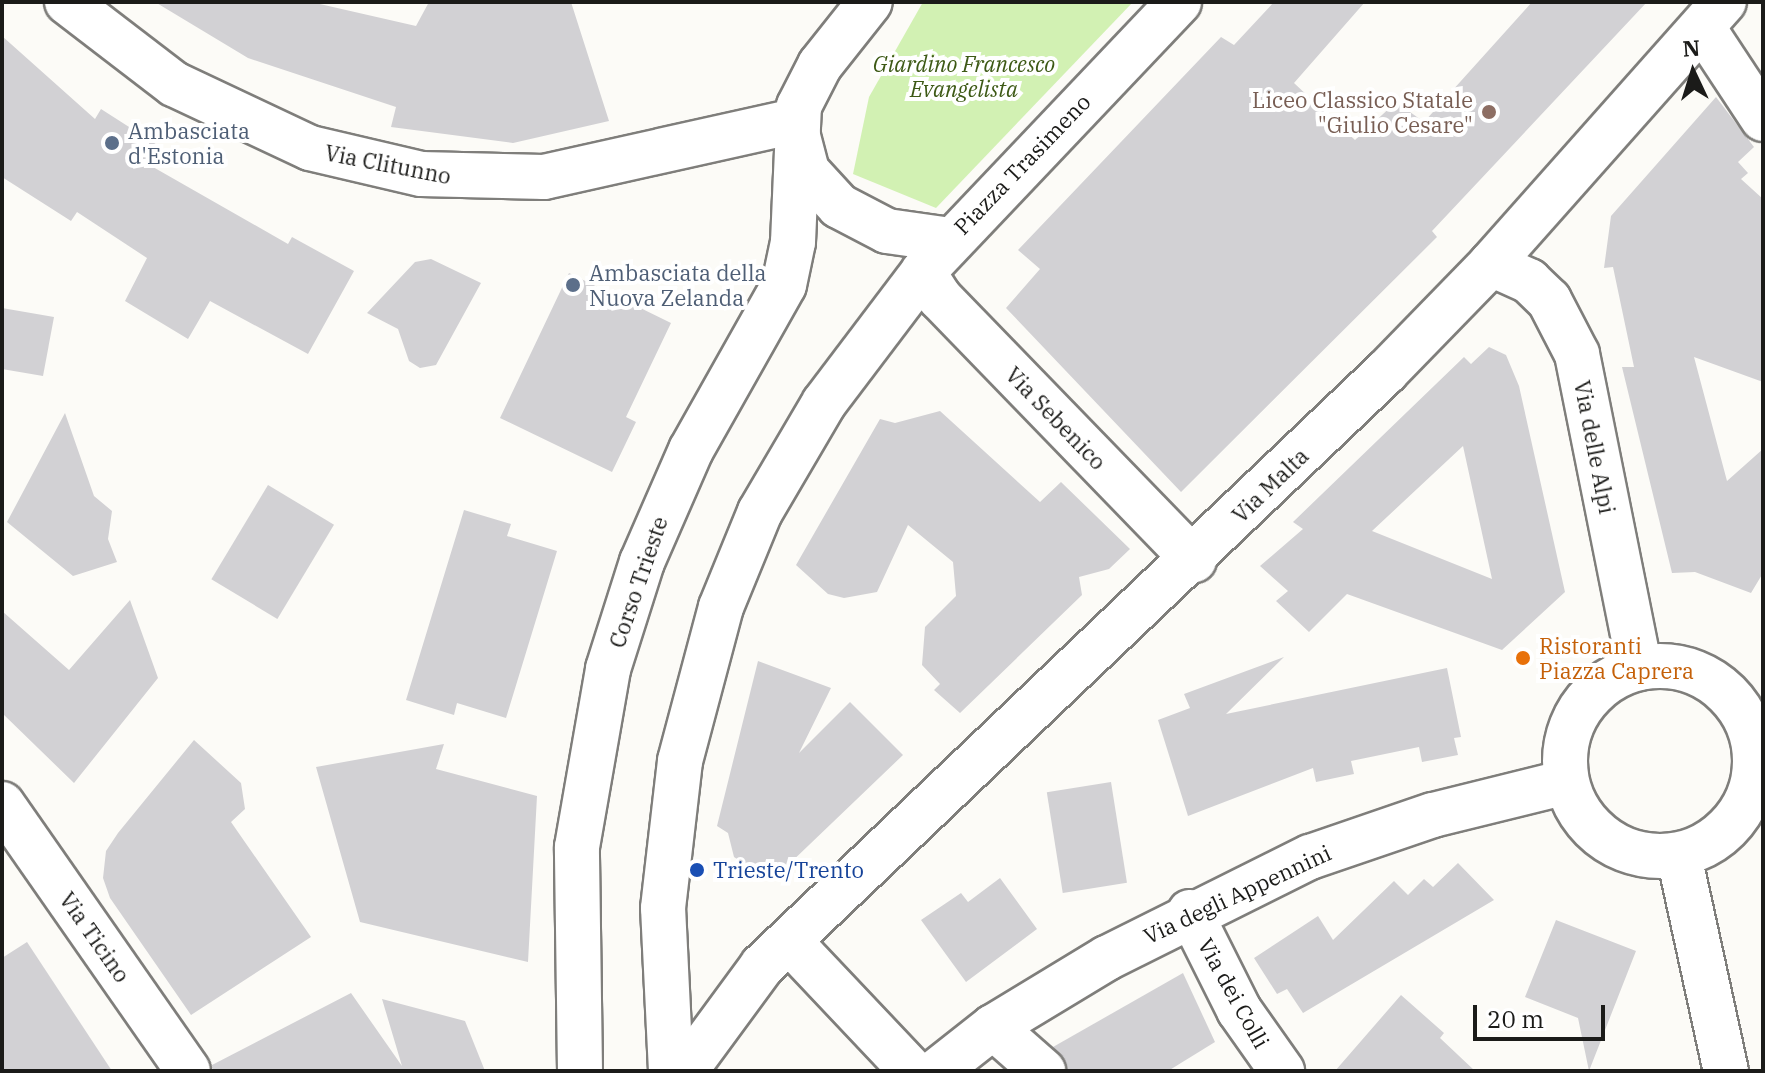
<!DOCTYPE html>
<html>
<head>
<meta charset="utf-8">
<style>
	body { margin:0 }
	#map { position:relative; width:1765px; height:1073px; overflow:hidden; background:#fcfbf7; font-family:"IBM Plex Serif",serif }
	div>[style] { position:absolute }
	.green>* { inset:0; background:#d2f1b3 }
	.building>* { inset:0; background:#d2d1d4; transform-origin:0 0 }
	.roads { filter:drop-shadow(2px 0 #7f7e7b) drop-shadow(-2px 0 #7f7e7b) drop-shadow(0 2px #7f7e7b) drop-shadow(0 -2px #7f7e7b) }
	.minor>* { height:44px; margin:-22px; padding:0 22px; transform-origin:22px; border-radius:22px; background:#fff }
	.minor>.ring { margin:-22px; padding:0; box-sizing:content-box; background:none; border:44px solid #fff; border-radius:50% }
	.tertiary>* { height:44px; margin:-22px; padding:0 22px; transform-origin:22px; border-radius:22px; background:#fff }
	.dots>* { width:22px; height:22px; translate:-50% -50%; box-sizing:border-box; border:4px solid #fff; border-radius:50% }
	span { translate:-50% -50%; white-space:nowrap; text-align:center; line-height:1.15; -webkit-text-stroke:8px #fff; paint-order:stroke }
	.park-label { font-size:22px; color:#3d5915; font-style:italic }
	.education-label { font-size:22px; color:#785e54 }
	.right { translate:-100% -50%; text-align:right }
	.service-label { font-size:22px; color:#4e5e75 }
	.left { translate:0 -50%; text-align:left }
	.street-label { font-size:22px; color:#1b1b19 }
	.food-label { font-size:22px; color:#c56008 }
	.transit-label { font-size:22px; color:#164399 }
	.frame { position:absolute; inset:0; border:4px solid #1b1b19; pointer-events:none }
	.north { position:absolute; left:1653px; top:32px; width:80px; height:80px; -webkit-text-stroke:6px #fff; paint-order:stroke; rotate:356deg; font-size:22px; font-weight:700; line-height:32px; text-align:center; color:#1b1b19 }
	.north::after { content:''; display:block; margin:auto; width:28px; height:36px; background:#1b1b19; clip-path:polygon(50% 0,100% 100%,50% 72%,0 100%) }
	.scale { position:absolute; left:1473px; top:1005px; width:132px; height:36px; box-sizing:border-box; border:4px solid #1b1b19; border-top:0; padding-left:10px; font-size:24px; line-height:28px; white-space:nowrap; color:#1b1b19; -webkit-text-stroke:6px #fff; paint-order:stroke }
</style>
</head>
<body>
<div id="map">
	<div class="green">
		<i style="clip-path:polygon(923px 2px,1133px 2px,936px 208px,853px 174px,869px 97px)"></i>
	</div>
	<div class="building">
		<i style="clip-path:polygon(155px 2px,311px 2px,416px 26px,429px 2px,571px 2px,609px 121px,513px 143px,391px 127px,396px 107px,248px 58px)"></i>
		<i style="clip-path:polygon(1274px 2px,1365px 2px,1294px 83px,1355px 140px,1396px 102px,1424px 122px,1532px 2px,1647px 2px,1432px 231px,1437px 237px,1181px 492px,1006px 308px,1040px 269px,1018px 250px,1221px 37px,1234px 45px)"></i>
		<i style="clip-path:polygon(2px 36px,95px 119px,101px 109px,165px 150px,153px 167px,288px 244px,292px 237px,354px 271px,308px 354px,210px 301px,188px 339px,125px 301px,147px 258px,77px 212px,71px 221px,2px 177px)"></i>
		<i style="clip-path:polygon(1716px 97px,1754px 147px,1738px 162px,1748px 173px,1741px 179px,1763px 199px,1763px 382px,1694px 357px,1727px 481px,1763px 449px,1763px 573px,1751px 593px,1695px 572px,1672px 573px,1622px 367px,1634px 367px,1613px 267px,1604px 268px,1611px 216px)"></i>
		<i style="clip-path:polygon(431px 259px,481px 283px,436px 365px,420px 368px,409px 361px,398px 329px,367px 313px,415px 262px)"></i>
		<i style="clip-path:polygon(569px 273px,671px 323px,626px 417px,636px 422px,612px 472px,500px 418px)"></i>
		<i style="clip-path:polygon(2px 308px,54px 317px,43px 376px,2px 369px)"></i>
		<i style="clip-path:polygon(evenodd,1489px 347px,1506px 355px,1519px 386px,1565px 592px,1502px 650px,1347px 594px,1309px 632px,1276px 601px,1288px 591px,1260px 566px,1303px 529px,1293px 522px,1464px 357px,1471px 364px,1489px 347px,1463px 446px,1492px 579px,1372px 531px,1463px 446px)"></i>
		<i style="clip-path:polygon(940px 411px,1040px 502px,1061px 482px,1130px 549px,1109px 569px,1079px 577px,1082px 595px,960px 713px,934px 690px,940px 684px,922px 665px,925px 627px,956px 596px,953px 562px,908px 525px,877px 592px,844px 598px,828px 594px,796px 565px,880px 419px,895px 423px)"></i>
		<i style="clip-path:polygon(65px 413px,94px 496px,112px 511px,108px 539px,117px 562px,73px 576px,7px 522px)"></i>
		<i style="left:268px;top:485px;width:77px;height:110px;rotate:31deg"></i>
		<i style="clip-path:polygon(464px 510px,511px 524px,507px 536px,557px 551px,506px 718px,457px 703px,454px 715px,406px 700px)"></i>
		<i style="clip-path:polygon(130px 600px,158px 678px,74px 783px,2px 713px,2px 611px,69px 670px)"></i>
		<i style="clip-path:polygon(1284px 657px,1226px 714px,1447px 668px,1461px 737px,1454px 738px,1458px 755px,1422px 762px,1419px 747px,1351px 761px,1354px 774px,1316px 782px,1313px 768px,1188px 816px,1158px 720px,1190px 708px,1184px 694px)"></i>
		<i style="clip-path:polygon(758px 661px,831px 688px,799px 753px,850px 702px,903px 755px,785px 868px,755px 871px,734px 857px,728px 833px,717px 826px)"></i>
		<i style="clip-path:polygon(194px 740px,241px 783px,245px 809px,231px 822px,311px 937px,191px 1015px,110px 898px,103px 878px,106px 851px,118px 833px)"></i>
		<i style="clip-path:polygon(444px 744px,436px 769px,537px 796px,528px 962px,360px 922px,316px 767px)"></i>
		<i style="left:1111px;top:782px;width:102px;height:65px;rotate:81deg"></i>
		<i style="clip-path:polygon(1458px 863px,1494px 900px,1303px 1013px,1287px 989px,1277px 994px,1254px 958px,1318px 916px,1333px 940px,1394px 881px,1408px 895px,1424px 879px,1433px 887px)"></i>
		<i style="clip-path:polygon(1000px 878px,1037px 929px,966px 982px,921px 920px,961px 893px,968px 902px)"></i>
		<i style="clip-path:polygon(1556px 920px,1636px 951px,1589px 1071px,1578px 1018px,1525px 997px)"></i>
		<i style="clip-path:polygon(27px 942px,112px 1071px,2px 1071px,2px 958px)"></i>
		<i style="clip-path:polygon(1183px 973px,1215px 1042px,1168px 1071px,1067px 1071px,1053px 1047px)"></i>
		<i style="clip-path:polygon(351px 993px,402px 1066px,382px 999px,465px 1021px,485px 1071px,213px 1071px,212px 1065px)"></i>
		<i style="clip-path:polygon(1401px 995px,1444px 1033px,1440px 1038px,1475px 1071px,1335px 1071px)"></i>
	</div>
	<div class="roads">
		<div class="minor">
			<i style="left:67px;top:2px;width:135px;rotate:37.5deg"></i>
			<i style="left:174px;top:84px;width:150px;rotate:25.2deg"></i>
			<i style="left:310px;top:148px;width:114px;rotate:13.2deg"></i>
			<i style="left:421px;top:174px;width:123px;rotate:1.4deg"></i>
			<i style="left:544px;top:177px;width:256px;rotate:-12.6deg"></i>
			<i style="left:794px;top:121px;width:52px;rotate:75.4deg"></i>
			<i style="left:807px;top:171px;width:47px;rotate:47.6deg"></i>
			<i style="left:839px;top:206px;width:54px;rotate:27.5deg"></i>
			<i style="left:887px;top:231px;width:64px;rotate:8.1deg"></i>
			<i style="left:1703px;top:28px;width:109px;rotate:56.6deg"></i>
			<i style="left:1491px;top:264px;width:42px;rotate:24.1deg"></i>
			<i style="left:1529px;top:281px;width:28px;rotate:44deg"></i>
			<i style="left:1549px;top:300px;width:61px;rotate:62.6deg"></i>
			<i style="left:1577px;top:354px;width:320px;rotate:78.7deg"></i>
			<i style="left:923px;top:272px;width:31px;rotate:57deg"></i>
			<i style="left:940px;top:298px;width:365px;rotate:45.9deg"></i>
			<i class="ring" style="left:1565px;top:666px;width:146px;height:146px"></i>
			<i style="left:2px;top:804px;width:325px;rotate:55.1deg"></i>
			<i style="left:1679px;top:856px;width:220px;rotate:77.7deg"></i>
			<i style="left:1190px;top:912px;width:110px;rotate:63.4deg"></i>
			<i style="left:1239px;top:1010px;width:75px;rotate:54.8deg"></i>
			<i style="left:789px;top:941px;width:179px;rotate:46.6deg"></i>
			<i style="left:993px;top:1027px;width:67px;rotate:41.3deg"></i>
			<i style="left:685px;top:1071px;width:130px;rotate:-53.7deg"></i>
			<i style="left:762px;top:966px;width:862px;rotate:-43.59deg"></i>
			<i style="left:1386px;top:372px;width:151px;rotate:-45.8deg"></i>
			<i style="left:1491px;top:264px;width:351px;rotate:-48.4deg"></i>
			<i style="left:937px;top:1071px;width:71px;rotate:-38.2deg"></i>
			<i style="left:993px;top:1027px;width:133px;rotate:-31.2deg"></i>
			<i style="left:1107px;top:958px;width:227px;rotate:-26.5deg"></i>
			<i style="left:1310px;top:857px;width:130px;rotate:-18.9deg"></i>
			<i style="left:1433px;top:815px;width:137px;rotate:-13.9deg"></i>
		</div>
		<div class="tertiary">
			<i style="left:580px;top:1071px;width:224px;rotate:-90.8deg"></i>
			<i style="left:577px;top:847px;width:181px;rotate:-80.1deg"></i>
			<i style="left:608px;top:669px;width:112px;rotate:-72.4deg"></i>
			<i style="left:642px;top:562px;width:122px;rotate:-66.4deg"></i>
			<i style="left:691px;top:450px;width:189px;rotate:-60.6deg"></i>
			<i style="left:784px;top:285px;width:44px;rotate:-78.2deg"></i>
			<i style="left:793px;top:242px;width:136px;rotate:-87.5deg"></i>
			<i style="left:799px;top:106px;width:46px;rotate:-62.9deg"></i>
			<i style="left:820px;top:65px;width:80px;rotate:-51.6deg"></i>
			<i style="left:671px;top:1071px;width:163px;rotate:-92.8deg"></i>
			<i style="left:663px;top:908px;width:148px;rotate:-83.4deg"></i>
			<i style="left:680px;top:761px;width:159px;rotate:-75.1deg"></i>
			<i style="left:721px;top:607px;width:103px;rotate:-67.7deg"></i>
			<i style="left:760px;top:512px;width:126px;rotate:-59.6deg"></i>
			<i style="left:824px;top:403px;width:164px;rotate:-52.9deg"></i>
			<i style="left:923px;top:272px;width:372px;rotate:-46.5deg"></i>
		</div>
	</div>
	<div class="dots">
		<i style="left:1489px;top:112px;background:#8d6e63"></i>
		<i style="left:112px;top:143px;background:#5c6f8a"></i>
		<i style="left:573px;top:285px;background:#5c6f8a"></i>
		<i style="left:1523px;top:658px;background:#e8710a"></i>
		<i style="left:697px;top:870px;background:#1a4fb4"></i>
	</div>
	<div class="park-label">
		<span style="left:964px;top:76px">Giardino Francesco<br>Evangelista</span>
	</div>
	<div class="education-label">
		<span class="right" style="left:1473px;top:112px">Liceo Classico Statale<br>"Giulio Cesare"</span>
	</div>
	<div class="service-label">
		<span class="left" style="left:128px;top:143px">Ambasciata<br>d'Estonia</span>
		<span class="left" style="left:589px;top:285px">Ambasciata della<br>Nuova Zelanda</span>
	</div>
	<div class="street-label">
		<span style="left:388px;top:164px;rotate:11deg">Via Clitunno</span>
		<span style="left:1022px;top:164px;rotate:-46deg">Piazza Trasimeno</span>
		<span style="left:1056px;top:418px;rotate:46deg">Via Sebenico</span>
		<span style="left:1595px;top:447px;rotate:79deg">Via delle Alpi</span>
		<span style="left:1270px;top:485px;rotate:-44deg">Via Malta</span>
		<span style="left:638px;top:582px;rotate:-71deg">Corso Trieste</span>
		<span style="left:1237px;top:894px;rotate:-25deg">Via degli Appennini</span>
		<span style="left:95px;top:937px;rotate:55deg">Via Ticino</span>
		<span style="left:1234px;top:993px;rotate:61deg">Via dei Colli</span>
	</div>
	<div class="food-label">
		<span class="left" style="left:1539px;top:658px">Ristoranti<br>Piazza Caprera</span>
	</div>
	<div class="transit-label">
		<span class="left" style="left:713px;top:870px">Trieste/Trento</span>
	</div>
	<div class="frame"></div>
	<div class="north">N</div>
	<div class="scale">20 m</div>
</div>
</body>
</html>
